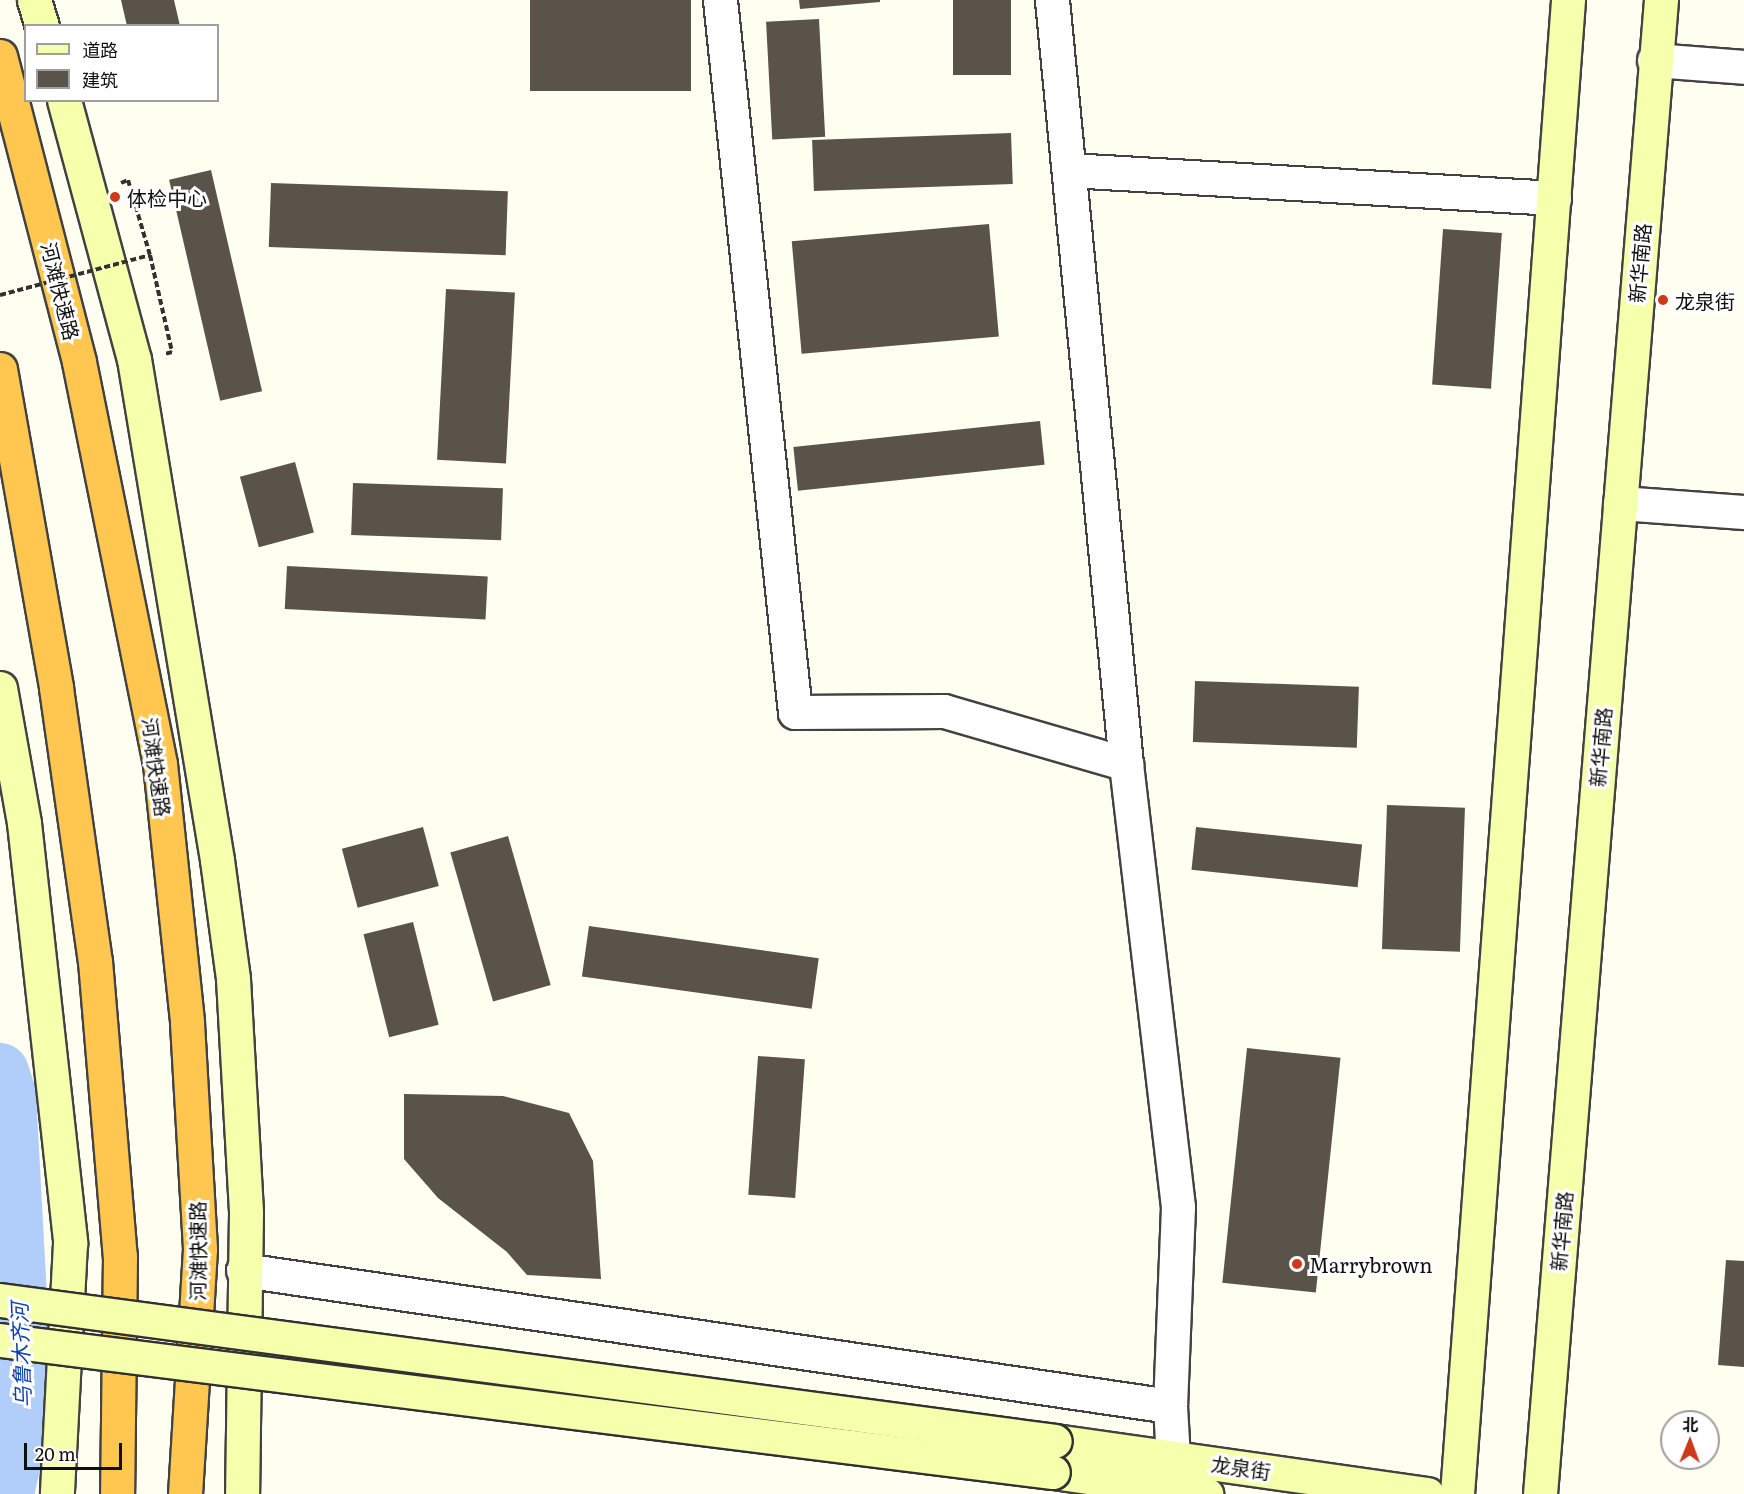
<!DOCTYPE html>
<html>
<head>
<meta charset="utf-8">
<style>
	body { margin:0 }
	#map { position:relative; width:1744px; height:1494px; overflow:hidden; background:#fffff1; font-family:Literata,"Noto Sans SC",serif }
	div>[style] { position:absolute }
	.river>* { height:58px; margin:-29px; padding:0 29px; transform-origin:29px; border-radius:29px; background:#b1cefb }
	.building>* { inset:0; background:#59534a; transform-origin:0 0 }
	.path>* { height:4px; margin-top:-2px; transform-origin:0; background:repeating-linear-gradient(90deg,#313131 0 6px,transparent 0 9px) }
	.roads { filter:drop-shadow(2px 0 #424242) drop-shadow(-2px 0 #424242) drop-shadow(0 2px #424242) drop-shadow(0 -2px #424242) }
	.street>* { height:33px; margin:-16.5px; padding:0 16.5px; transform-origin:16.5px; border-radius:16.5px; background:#fff }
	.secondary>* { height:33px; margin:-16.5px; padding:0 16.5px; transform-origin:16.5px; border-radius:16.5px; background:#f5ffac }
	.highway>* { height:33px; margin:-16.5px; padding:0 16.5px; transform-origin:16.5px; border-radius:16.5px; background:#ffc74f }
	.path-bridge>* { height:4px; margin-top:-2px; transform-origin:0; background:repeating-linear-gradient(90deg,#313131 0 6px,transparent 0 9px) }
	.bridges { filter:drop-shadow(2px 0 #313131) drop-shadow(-2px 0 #313131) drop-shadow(0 2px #313131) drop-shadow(0 -2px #313131) }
	.secondary-bridge>* { height:33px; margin:-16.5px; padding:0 16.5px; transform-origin:16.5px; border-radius:16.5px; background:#f5ffac }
	.dots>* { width:16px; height:16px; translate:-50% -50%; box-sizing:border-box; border:3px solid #fff; border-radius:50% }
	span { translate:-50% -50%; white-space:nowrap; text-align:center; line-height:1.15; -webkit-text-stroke:6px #fff; paint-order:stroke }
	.poi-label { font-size:20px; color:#0f0f0f }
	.left { translate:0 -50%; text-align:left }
	.street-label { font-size:20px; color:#0f0f0f }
	.water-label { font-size:21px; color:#0c42ad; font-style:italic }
	.legend { position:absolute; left:24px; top:24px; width:195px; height:78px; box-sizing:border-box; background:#fff; border:2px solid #9f9f9f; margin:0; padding:8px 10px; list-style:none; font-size:18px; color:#0f0f0f }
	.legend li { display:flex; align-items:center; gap:12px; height:30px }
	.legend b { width:30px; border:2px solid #9f9f9f }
	.north { position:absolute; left:1660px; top:1410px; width:60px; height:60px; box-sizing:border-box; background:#fff; border:2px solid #9f9f9f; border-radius:50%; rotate:1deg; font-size:16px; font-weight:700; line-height:24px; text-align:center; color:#0f0f0f }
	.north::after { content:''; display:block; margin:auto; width:21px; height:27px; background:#cc3a1a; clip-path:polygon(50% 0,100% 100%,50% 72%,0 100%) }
	.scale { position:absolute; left:24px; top:1443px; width:98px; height:27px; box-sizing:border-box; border:3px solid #0f0f0f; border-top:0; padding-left:8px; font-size:18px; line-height:21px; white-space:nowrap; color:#0f0f0f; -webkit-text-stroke:4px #fff; paint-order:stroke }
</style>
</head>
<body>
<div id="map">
	<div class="river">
		<i style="left:0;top:1072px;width:23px;rotate:72deg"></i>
		<i style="left:7px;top:1094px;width:314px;rotate:86.9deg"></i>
		<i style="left:24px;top:1408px;width:88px;rotate:102.5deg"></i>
	</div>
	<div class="building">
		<i style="clip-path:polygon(121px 0,174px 0,180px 26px,127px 26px)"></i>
		<i style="left:530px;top:0;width:161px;height:91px"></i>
		<i style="clip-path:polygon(799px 0,880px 0,880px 2px,800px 9px)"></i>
		<i style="left:953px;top:0;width:58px;height:75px"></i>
		<i style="left:819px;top:19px;width:118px;height:53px;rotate:87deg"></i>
		<i style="left:1011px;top:133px;width:51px;height:199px;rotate:88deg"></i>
		<i style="left:211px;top:170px;width:227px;height:43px;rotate:77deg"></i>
		<i style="left:271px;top:183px;width:237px;height:64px;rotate:2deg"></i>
		<i style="left:989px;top:224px;width:113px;height:198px;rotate:85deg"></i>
		<i style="left:1443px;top:229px;width:59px;height:156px;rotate:4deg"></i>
		<i style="left:446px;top:289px;width:69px;height:171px;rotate:3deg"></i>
		<i style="left:1040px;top:421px;width:44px;height:248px;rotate:84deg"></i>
		<i style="left:295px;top:462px;width:73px;height:57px;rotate:75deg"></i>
		<i style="left:353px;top:483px;width:150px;height:52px;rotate:2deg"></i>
		<i style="left:287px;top:566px;width:201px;height:43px;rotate:3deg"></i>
		<i style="left:1195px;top:681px;width:164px;height:61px;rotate:2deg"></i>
		<i style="left:1387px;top:805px;width:78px;height:144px;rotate:2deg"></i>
		<i style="left:423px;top:827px;width:61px;height:84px;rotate:75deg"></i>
		<i style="left:1196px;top:827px;width:167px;height:43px;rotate:6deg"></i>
		<i style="left:508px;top:836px;width:155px;height:60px;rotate:74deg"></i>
		<i style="left:413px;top:922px;width:106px;height:51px;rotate:76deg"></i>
		<i style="left:589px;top:926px;width:232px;height:51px;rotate:8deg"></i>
		<i style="left:1247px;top:1048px;width:94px;height:236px;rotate:6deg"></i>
		<i style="left:758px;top:1056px;width:47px;height:139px;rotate:4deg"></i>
		<i style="clip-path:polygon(404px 1094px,503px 1096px,569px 1113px,593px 1161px,601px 1279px,527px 1275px,507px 1252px,438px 1198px,404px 1159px)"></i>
		<i style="clip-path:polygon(1726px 1260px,1744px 1261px,1744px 1367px,1718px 1365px)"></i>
	</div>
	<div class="path">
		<i style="left:121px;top:183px;width:8px;rotate:-23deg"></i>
		<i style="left:128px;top:180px;width:78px;rotate:73.7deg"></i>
		<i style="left:150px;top:255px;width:99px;rotate:77.2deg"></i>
		<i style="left:172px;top:352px;width:7px;rotate:164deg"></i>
	</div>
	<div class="roads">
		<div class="street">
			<i style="left:720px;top:0;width:716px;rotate:83.99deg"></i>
			<i style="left:795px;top:712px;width:149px;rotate:-0.4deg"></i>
			<i style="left:944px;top:711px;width:190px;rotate:16.2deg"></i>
			<i style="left:1052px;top:0;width:768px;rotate:84.47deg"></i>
			<i style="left:1126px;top:764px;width:446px;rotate:83.3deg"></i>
			<i style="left:1178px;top:1207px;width:199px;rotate:92.3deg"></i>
			<i style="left:1170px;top:1406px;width:52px;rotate:86.7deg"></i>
			<i style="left:1654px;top:60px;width:90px;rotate:4.4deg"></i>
			<i style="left:1069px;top:170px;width:486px;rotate:3.3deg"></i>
			<i style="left:1620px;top:503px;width:124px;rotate:4.2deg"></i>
			<i style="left:243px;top:1270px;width:937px;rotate:8.35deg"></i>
		</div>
		<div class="secondary">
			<i style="left:34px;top:0;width:27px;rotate:73deg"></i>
			<i style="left:64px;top:100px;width:268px;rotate:74.9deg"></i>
			<i style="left:134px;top:359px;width:508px;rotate:80.59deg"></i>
			<i style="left:217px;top:860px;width:120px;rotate:82.3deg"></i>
			<i style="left:233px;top:979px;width:234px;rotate:86.8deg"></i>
			<i style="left:246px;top:1213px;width:281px;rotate:90.8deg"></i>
			<i style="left:0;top:688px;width:137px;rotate:79.9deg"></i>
			<i style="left:24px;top:823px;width:423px;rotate:83.7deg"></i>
			<i style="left:70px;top:1243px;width:251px;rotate:93deg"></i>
			<i style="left:1055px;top:1441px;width:376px;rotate:8.1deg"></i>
			<i style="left:1053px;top:1472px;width:155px;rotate:8.2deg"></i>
			<i style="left:1457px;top:1494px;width:1498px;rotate:-85.75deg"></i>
			<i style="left:1540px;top:1494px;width:1499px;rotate:-85.37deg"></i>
		</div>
		<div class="highway">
			<i style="left:0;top:56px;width:316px;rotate:75.5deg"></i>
			<i style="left:79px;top:362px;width:410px;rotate:78.6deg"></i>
			<i style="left:160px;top:764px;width:260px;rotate:84deg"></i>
			<i style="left:187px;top:1023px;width:226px;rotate:86.7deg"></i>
			<i style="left:200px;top:1249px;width:245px;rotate:93.5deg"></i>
			<i style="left:0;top:369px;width:324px;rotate:80deg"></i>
			<i style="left:56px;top:688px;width:276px;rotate:81.9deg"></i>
			<i style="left:95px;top:961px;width:296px;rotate:85.2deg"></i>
			<i style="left:120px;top:1256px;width:238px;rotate:90.7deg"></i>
		</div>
	</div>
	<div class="path-bridge">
		<i style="left:0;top:295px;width:155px;rotate:-14.9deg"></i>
	</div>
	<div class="bridges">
		<div class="secondary-bridge">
			<i style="left:0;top:1300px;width:1064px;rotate:7.61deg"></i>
			<i style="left:0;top:1340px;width:1061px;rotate:7.15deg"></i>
		</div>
	</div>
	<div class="dots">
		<i style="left:115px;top:197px;background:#cc3a1a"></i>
		<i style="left:1663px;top:300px;background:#cc3a1a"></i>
		<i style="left:1297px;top:1264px;background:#cc3a1a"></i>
	</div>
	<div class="poi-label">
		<span class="left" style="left:127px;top:197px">体检中心</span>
		<span class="left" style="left:1675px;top:300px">龙泉街</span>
		<span class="left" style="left:1309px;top:1264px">Marrybrown</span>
	</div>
	<div class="street-label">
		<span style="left:1639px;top:263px;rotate:-85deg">新华南路</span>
		<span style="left:61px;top:291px;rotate:76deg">河滩快速路</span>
		<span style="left:1600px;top:747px;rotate:-85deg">新华南路</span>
		<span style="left:157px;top:767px;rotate:82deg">河滩快速路</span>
		<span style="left:1561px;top:1231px;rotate:-85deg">新华南路</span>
		<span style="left:197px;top:1251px;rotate:-90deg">河滩快速路</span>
		<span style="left:1241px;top:1467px;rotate:8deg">龙泉街</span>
	</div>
	<div class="water-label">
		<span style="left:20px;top:1355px;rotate:-92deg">乌鲁木齐河</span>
	</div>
	<ul class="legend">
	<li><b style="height:8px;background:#f5ffac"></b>道路</li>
	<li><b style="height:16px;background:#59534a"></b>建筑</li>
	</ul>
	<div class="north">北</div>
	<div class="scale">20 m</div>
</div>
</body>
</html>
